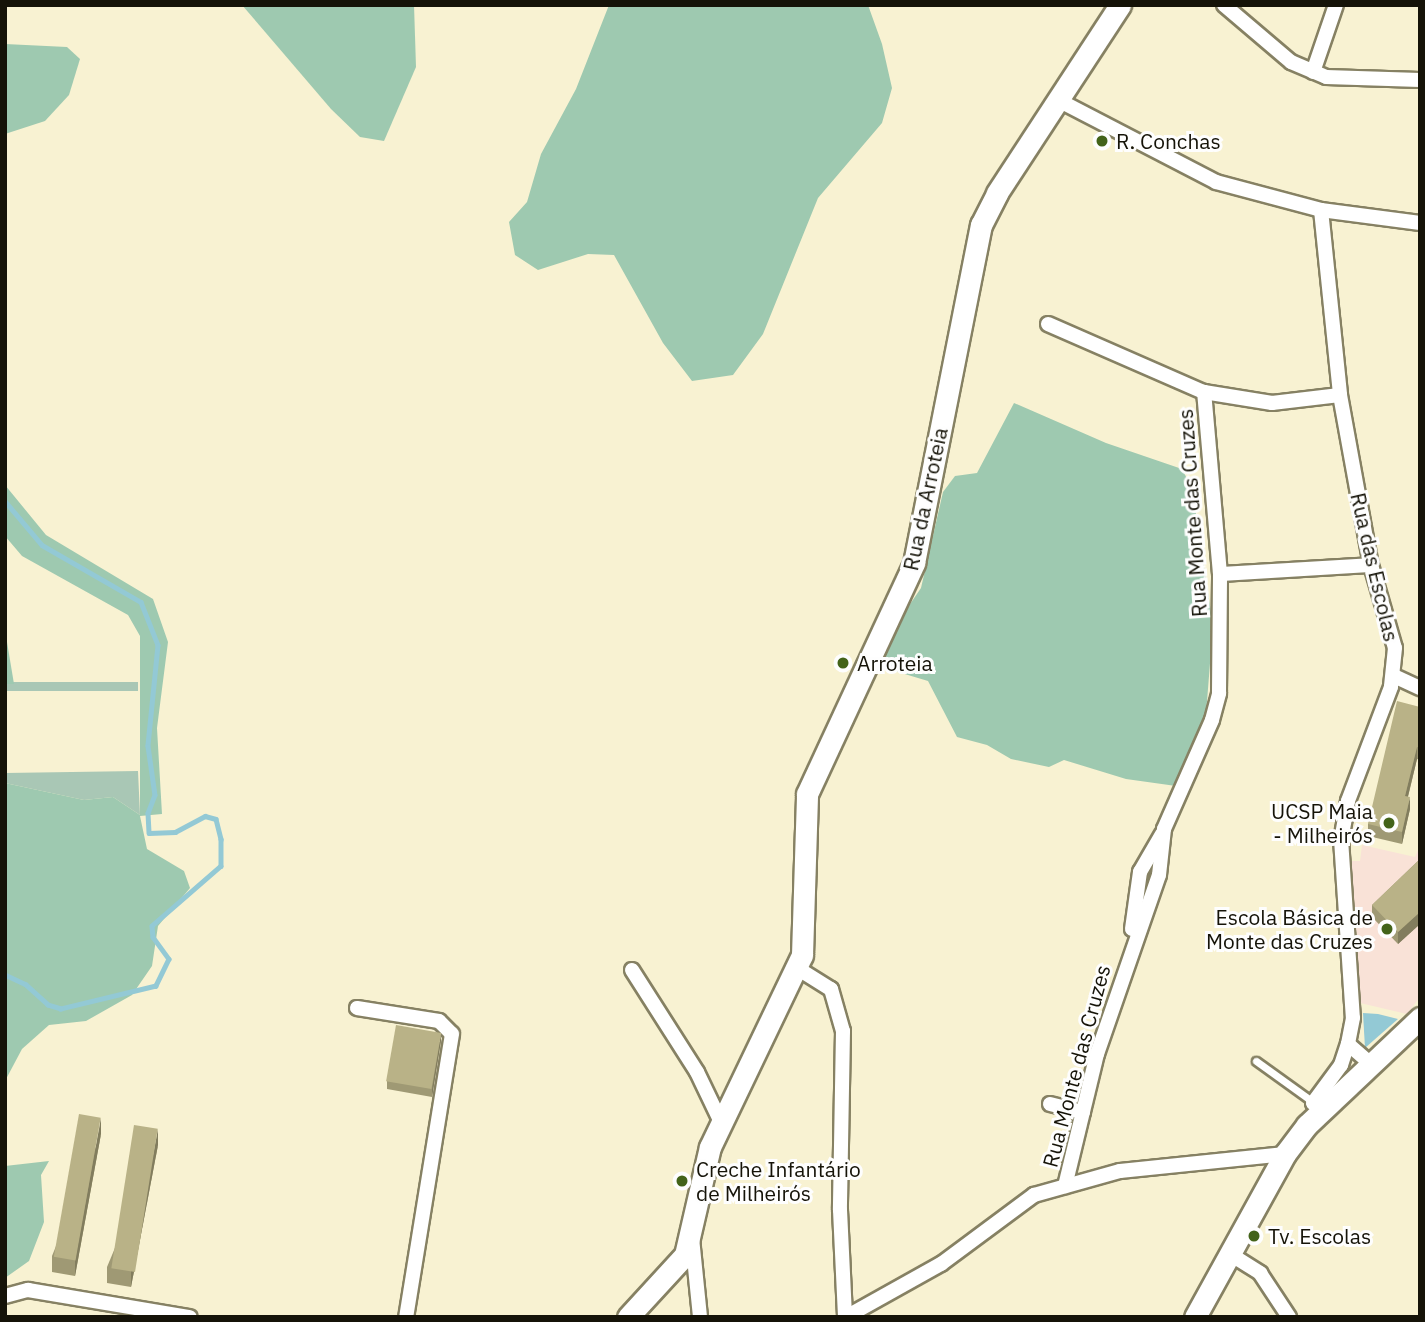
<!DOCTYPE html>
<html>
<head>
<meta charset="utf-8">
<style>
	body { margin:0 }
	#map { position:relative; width:1425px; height:1322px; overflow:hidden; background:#f8f2d2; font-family:"IBM Plex Sans",sans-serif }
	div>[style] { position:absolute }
	.education>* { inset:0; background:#f9e2d7 }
	.green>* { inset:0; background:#a9c7b5; transform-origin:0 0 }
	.forest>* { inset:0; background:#9ec9b0 }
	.water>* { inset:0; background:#93c9d5 }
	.stream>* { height:4.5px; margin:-2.25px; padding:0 2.25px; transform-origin:2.25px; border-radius:2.25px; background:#93c9d5 }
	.roads { filter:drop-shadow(2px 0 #868163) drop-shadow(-2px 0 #868163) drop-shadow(0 2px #868163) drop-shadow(0 -2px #868163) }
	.lane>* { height:7px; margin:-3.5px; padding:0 3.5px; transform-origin:3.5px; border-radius:3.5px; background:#fff }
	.street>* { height:14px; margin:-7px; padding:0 7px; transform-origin:7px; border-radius:7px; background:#fff }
	.secondary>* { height:21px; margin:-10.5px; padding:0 10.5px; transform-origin:10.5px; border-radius:10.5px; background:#fff }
	.wall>* { inset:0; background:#9f9974 }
	.shaded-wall>* { inset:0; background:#827d5e }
	.building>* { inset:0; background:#b9b287; transform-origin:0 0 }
	.dots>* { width:19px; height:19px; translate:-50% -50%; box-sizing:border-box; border:4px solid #fefefe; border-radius:50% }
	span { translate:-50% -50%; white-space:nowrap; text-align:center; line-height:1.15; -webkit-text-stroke:6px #fefefe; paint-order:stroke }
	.poi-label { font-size:21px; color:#151308 }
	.left { translate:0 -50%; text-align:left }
	.right { translate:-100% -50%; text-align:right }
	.street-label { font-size:21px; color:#151308 }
	.frame { position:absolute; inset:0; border:7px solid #151308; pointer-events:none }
</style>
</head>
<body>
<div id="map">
	<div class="education">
		<i style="clip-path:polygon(1362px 845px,1415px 857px,1420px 846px,1420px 997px,1407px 1014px,1360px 1003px,1350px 861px,1360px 861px)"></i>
	</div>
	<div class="green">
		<i style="left:138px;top:682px;width:9px;height:133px;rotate:90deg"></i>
		<i style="clip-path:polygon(138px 771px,140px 815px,113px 797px,84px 800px,5px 783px,5px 773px)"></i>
	</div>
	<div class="forest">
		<i style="clip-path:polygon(242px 5px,414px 5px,416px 67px,384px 141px,360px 137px,331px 109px)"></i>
		<i style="clip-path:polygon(609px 5px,868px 5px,882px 44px,892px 88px,882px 123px,818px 198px,763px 334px,733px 375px,692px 381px,663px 343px,614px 255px,588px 254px,538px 270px,515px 255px,509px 222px,527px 202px,541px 154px,576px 89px)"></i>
		<i style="clip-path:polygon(5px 44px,67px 47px,80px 59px,69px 95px,45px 121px,5px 134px)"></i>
		<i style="clip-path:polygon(1014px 403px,1106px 443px,1182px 469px,1192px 488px,1213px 625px,1205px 727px,1176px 786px,1126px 779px,1064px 760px,1049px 767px,1011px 759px,987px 745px,957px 737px,928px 681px,898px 672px,876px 654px,921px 588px,943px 492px,955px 476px,977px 473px)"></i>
		<i style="clip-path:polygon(5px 485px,46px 535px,153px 599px,168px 642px,157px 728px,162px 814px,140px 816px,147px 849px,184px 871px,190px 888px,158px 926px,152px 966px,132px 995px,86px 1021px,49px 1025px,22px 1049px,5px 1081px,5px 783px,84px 800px,113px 797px,140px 815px,140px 636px,128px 615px,22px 556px,5px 536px)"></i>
		<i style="clip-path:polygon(5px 630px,14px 684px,5px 684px)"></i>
		<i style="clip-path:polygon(49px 1161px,41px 1175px,44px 1222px,29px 1261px,5px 1278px,5px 1166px)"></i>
	</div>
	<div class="water">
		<i style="clip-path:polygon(1363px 1013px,1378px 1014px,1398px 1019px,1365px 1048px)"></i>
	</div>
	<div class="stream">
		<i style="left:5px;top:501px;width:57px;rotate:49.9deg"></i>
		<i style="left:42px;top:545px;width:114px;rotate:29.9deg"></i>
		<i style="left:141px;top:602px;width:46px;rotate:68.4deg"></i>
		<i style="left:158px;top:645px;width:101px;rotate:95.7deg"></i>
		<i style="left:148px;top:746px;width:49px;rotate:81.9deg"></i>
		<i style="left:155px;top:795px;width:19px;rotate:111deg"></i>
		<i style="left:148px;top:813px;width:20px;rotate:87deg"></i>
		<i style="left:149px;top:833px;width:26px;rotate:-2deg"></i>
		<i style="left:175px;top:832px;width:34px;rotate:-28deg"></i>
		<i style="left:205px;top:816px;width:11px;rotate:15deg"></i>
		<i style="left:216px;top:819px;width:21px;rotate:76deg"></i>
		<i style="left:221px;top:839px;width:27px;rotate:90deg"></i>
		<i style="left:221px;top:866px;width:91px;rotate:139deg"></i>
		<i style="left:152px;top:926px;width:11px;rotate:85deg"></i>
		<i style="left:153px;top:937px;width:27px;rotate:54deg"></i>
		<i style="left:169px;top:959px;width:30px;rotate:116deg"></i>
		<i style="left:156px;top:986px;width:98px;rotate:166.4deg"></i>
		<i style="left:61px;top:1009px;width:14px;rotate:-163deg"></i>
		<i style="left:48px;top:1005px;width:30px;rotate:-138deg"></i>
		<i style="left:26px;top:985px;width:23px;rotate:-155deg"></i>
	</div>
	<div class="roads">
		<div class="lane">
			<i style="left:1256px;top:1061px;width:70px;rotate:35.7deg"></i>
		</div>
		<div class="street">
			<i style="left:1224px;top:5px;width:88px;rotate:40.4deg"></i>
			<i style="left:1291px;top:62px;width:38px;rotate:23deg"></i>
			<i style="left:1326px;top:77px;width:94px;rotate:1.8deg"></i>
			<i style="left:1313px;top:72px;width:71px;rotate:-71.1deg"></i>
			<i style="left:1058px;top:100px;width:178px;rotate:27.4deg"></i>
			<i style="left:1216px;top:182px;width:109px;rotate:14.9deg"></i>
			<i style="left:1321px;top:210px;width:100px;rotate:7.5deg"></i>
			<i style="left:1321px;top:210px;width:186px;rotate:84.1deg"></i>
			<i style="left:1340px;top:395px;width:173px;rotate:79.7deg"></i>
			<i style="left:1371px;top:565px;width:86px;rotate:73.9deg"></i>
			<i style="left:1395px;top:648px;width:39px;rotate:96deg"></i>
			<i style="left:1391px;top:687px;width:122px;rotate:110.7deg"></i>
			<i style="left:1348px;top:801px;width:39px;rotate:100deg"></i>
			<i style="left:1341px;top:839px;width:179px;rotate:86.2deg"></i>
			<i style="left:1353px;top:1018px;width:26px;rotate:101deg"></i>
			<i style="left:1348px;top:1044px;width:30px;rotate:41deg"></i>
			<i style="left:1048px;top:324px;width:170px;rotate:23.6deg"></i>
			<i style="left:1204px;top:392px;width:69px;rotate:9.2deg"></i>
			<i style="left:1272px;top:403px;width:68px;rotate:-6.7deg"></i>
			<i style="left:1220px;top:574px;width:151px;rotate:-3.4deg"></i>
			<i style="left:1394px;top:676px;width:29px;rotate:25deg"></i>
			<i style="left:1132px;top:929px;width:58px;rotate:-82deg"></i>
			<i style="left:1140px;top:872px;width:44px;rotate:-59.9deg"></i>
			<i style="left:797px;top:968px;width:40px;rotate:32deg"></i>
			<i style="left:831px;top:989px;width:44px;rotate:74.1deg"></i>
			<i style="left:843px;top:1031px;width:179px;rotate:91deg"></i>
			<i style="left:840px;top:1210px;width:107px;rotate:87.3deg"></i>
			<i style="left:632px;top:970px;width:121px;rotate:57.5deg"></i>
			<i style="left:697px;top:1072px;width:55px;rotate:64.4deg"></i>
			<i style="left:357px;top:1008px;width:83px;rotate:9deg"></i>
			<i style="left:439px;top:1021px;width:18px;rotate:45deg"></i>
			<i style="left:452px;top:1034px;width:287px;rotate:99.2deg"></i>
			<i style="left:1050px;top:1104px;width:34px;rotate:14deg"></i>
			<i style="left:1323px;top:1110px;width:12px;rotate:-145deg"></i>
			<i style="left:1313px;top:1103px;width:47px;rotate:-53.6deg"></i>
			<i style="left:1341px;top:1065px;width:22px;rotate:-72deg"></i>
			<i style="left:1065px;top:1186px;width:136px;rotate:-76.4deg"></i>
			<i style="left:1097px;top:1054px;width:189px;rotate:-70.9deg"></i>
			<i style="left:1159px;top:875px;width:46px;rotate:-83.8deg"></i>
			<i style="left:1164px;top:829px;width:119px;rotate:-66.2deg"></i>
			<i style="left:1212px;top:720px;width:28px;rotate:-75deg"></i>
			<i style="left:1219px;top:693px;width:119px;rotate:-89.5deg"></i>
			<i style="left:1220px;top:574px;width:183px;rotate:-95deg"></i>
			<i style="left:692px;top:1238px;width:79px;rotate:84.2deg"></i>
			<i style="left:1230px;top:1254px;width:36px;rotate:32deg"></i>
			<i style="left:1260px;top:1273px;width:53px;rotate:56.6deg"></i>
			<i style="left:5px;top:1296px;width:24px;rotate:-15deg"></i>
			<i style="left:28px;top:1290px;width:164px;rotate:9.5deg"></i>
			<i style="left:846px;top:1317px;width:109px;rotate:-29.2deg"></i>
			<i style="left:941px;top:1264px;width:116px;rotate:-36.6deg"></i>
			<i style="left:1034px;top:1195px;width:89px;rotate:-15.6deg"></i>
			<i style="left:1120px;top:1171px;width:166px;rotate:-5.9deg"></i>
		</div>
		<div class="secondary">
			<i style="left:628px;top:1317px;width:84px;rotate:-47.4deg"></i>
			<i style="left:685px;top:1255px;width:111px;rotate:-77deg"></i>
			<i style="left:710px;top:1147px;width:213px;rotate:-64.4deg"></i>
			<i style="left:802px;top:955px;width:161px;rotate:-88.2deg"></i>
			<i style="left:807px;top:794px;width:255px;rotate:-65.1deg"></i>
			<i style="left:914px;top:563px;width:345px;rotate:-78.8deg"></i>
			<i style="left:981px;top:225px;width:36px;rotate:-63deg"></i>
			<i style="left:997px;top:193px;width:225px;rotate:-56.8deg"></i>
			<i style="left:1195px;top:1317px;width:186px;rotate:-61.1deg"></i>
			<i style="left:1285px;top:1154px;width:36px;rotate:-53deg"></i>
			<i style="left:1307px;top:1125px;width:156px;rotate:-43.4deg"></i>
		</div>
	</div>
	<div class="wall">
		<i style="clip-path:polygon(1420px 707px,1420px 760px,1417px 759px,1408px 797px,1410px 809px,1402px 844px,1368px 836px,1368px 824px)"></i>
		<i style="clip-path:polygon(1420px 859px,1420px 924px,1398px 944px,1372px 917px,1372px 905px)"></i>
		<i style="clip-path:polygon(441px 1041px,432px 1097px,387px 1089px,387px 1081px)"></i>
		<i style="clip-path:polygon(101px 1134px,75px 1276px,52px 1272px,52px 1256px)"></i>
		<i style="clip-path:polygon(158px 1145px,131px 1287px,107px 1283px,107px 1267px)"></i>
	</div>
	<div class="shaded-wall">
		<i style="clip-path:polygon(1417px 747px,1417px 759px,1405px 808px,1405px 796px)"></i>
		<i style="clip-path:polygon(1410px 797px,1410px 809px,1402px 844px,1402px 832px)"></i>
		<i style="clip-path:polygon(1420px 912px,1420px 924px,1398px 944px,1398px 932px)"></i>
		<i style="clip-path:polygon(441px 1033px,441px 1041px,432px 1097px,432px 1089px)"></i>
		<i style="clip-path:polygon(101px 1118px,101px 1134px,75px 1276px,75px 1260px)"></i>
		<i style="clip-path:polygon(158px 1129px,158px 1145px,131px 1287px,131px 1271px)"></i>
	</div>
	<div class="building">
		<i style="clip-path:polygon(1397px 701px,1420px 707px,1420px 748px,1417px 747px,1405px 796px,1410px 797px,1402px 832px,1368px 824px)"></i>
		<i style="clip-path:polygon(1420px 859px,1420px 912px,1398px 932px,1372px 905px)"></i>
		<i style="left:396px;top:1025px;width:46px;height:57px;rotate:10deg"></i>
		<i style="left:79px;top:1114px;width:22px;height:145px;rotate:10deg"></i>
		<i style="left:134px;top:1125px;width:24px;height:145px;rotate:9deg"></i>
	</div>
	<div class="dots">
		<i style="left:1102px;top:141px;background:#436319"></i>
		<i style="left:843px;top:663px;background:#436319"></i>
		<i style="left:1389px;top:823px;background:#436319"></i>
		<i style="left:1387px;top:929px;background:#436319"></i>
		<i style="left:682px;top:1181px;background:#436319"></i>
		<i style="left:1254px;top:1236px;background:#436319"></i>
	</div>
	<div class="poi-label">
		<span class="left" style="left:1116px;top:141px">R. Conchas</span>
		<span class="left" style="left:857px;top:663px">Arroteia</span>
		<span class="right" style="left:1373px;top:823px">UCSP Maia<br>- Milheirós</span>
		<span class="right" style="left:1373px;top:929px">Escola Básica de<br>Monte das Cruzes</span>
		<span class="left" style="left:696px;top:1181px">Creche Infantário<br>de Milheirós</span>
		<span class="left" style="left:1268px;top:1236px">Tv. Escolas</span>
	</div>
	<div class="street-label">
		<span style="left:925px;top:499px;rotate:-78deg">Rua da Arroteia</span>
		<span style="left:1192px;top:513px;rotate:-94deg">Rua Monte das Cruzes</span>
		<span style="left:1375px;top:567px;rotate:77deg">Rua das Escolas</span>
		<span style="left:1076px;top:1066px;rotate:-75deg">Rua Monte das Cruzes</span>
	</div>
	<div class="frame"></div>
</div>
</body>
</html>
